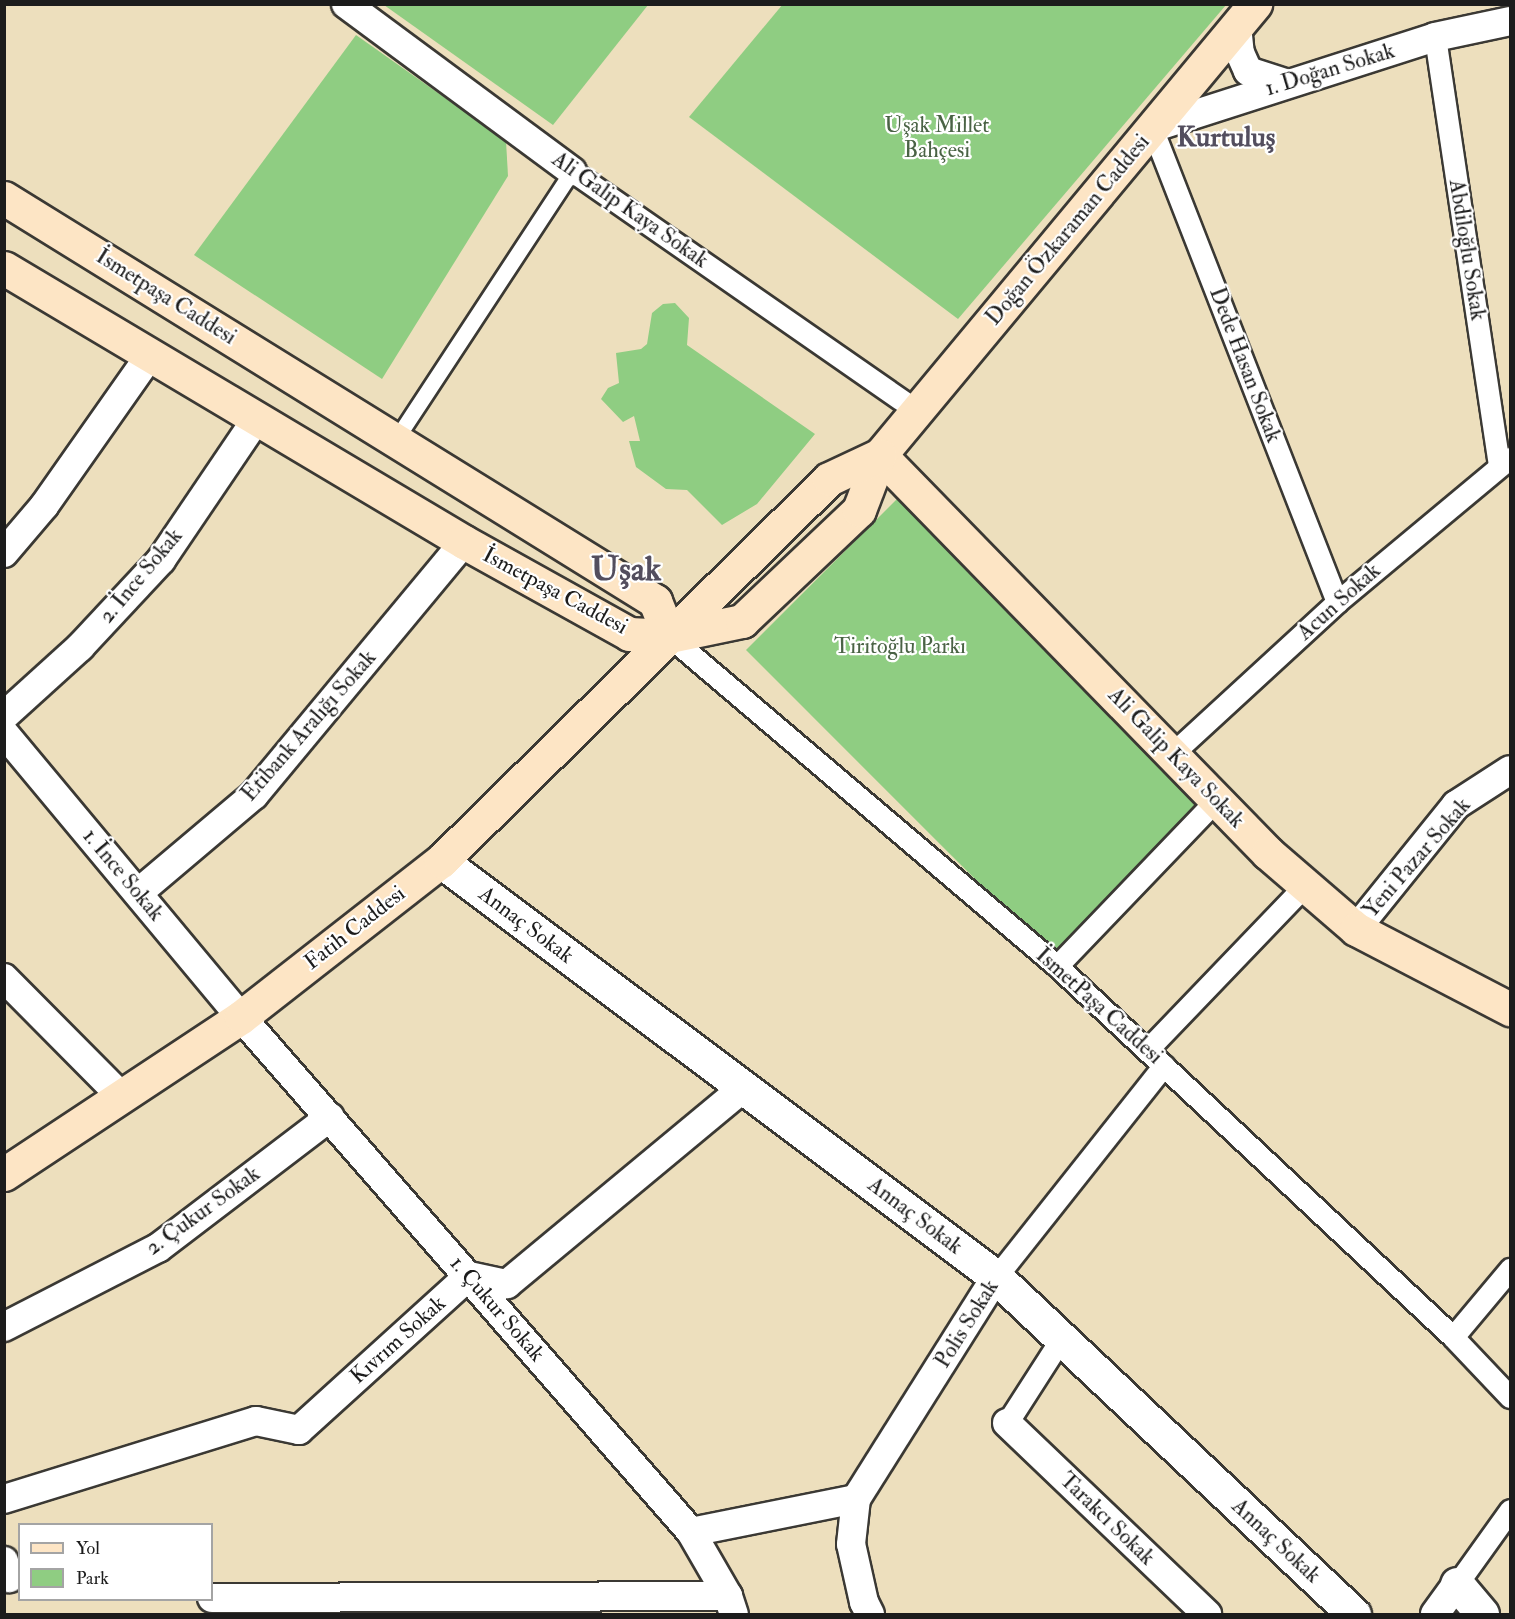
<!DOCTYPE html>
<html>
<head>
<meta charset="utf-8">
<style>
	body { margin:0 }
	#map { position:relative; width:1515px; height:1619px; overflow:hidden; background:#eddfbd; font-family:"IM FELL Double Pica",serif }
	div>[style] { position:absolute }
	.green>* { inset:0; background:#8fcd82; transform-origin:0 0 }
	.roads { filter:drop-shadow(2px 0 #3b3934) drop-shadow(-2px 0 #3b3934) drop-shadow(0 2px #3b3934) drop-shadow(0 -2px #3b3934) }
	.service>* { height:15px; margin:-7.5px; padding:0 7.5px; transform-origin:7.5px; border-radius:7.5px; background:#fff }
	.pedestrian>* { height:21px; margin:-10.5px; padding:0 10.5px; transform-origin:10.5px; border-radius:10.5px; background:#fff }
	.minor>* { height:28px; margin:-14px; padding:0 14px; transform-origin:14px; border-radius:14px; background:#fff }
	.tertiary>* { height:33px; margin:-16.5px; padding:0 16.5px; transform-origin:16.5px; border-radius:16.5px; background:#fff }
	.secondary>* { height:33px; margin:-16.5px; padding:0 16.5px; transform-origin:16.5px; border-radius:16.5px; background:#fde5c5 }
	span { translate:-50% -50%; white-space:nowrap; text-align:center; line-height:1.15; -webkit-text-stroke:4.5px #fff; paint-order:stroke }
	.street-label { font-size:22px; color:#1c1c1c }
	.park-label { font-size:22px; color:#4a6345 }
	.district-label { font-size:28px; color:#534e5e; font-weight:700 }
	.town-label { font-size:34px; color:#534e5e; font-weight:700 }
	.frame { position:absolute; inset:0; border:6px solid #1c1c1c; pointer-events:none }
	.legend { position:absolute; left:18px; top:1523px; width:195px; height:78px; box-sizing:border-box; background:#fff; border:2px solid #a4a4a4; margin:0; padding:8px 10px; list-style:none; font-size:18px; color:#1c1c1c }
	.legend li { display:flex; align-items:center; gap:12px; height:30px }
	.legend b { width:30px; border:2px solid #a4a4a4 }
</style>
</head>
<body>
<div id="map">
	<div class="green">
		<i style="clip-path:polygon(783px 4px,1226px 4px,1226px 5px,958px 319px,689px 117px)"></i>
		<i style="clip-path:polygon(384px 5px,648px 5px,553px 125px)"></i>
		<i style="clip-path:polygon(356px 35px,506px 141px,508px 176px,382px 379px,194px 255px)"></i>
		<i style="clip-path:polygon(675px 303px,689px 318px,687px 345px,815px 434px,757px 504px,722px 525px,687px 490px,666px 489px,636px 467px,629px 441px,640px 441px,634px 416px,623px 422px,601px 399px,608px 388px,619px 383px,616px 353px,641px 349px,647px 344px,652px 313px,663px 304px)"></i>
		<i style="left:898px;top:498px;width:431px;height:215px;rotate:45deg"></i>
	</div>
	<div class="roads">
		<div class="service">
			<i style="left:396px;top:439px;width:321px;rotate:-56.7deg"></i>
		</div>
		<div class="pedestrian">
			<i style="left:1435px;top:37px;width:432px;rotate:81.5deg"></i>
			<i style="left:1152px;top:128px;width:509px;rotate:68.68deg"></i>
			<i style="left:572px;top:171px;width:420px;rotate:34.8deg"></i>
			<i style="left:669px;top:636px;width:509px;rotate:40.38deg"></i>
			<i style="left:1057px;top:966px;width:543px;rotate:43.13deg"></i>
			<i style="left:1453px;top:1337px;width:83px;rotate:46.5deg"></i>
			<i style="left:1173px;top:753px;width:223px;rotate:-42.6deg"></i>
			<i style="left:1337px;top:602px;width:225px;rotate:-39.8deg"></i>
			<i style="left:1057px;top:966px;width:230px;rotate:-46.2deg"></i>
			<i style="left:1148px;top:1049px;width:227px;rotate:-46.2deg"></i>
			<i style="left:996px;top:1277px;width:270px;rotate:-51.6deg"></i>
			<i style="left:1453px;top:1337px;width:89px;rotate:-50deg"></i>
			<i style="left:1007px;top:1423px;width:100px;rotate:-57.3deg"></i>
			<i style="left:1457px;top:1584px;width:91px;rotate:-54.4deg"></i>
		</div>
		<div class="minor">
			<i style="left:346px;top:4px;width:281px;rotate:36.5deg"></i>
			<i style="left:1237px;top:26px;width:27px;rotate:84deg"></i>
			<i style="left:1240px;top:53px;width:20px;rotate:66deg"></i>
			<i style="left:1248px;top:71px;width:40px;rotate:18deg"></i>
			<i style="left:1152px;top:128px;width:297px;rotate:-17.8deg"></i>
			<i style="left:1435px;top:37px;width:77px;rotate:-12deg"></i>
			<i style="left:4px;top:553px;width:62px;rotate:-49.6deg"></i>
			<i style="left:44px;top:506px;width:184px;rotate:-54.9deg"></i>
			<i style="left:4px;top:716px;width:103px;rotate:-42.2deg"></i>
			<i style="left:80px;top:647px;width:119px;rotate:-47deg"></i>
			<i style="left:161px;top:560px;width:171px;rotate:-55.9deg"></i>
			<i style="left:4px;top:733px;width:370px;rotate:50.2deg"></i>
			<i style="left:241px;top:1017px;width:684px;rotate:48.85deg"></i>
			<i style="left:691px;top:1532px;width:74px;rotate:60deg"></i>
			<i style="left:728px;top:1596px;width:19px;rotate:72deg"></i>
			<i style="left:138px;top:893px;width:152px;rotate:-40.2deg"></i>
			<i style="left:254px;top:795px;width:329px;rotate:-50.3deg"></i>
			<i style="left:1356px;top:929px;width:159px;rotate:-51.1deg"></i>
			<i style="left:1456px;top:805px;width:64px;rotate:-32.9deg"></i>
			<i style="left:4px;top:978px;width:166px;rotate:45.2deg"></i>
			<i style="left:4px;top:1327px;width:173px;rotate:-27.2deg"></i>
			<i style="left:158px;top:1248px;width:216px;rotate:-37.3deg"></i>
			<i style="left:1007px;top:1423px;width:277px;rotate:43.7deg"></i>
			<i style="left:4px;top:1499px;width:264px;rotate:-17.2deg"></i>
			<i style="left:256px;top:1421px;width:44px;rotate:11.8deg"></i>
			<i style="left:299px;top:1430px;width:229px;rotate:-42.2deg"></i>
			<i style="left:469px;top:1276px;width:39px;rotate:12deg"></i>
			<i style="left:507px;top:1284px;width:307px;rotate:-39.7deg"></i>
			<i style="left:691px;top:1532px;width:168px;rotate:-11.3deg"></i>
			<i style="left:4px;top:1561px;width:18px;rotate:74deg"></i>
			<i style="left:212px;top:1598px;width:516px;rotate:-0.22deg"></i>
			<i style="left:870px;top:1614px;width:13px;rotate:-117deg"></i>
			<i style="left:864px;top:1602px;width:59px;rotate:-102.6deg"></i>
			<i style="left:851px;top:1544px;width:45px;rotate:-83.7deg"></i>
			<i style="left:856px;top:1499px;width:262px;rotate:-57.8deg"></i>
			<i style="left:1435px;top:1614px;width:37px;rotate:-54deg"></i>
		</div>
		<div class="tertiary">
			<i style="left:441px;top:861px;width:694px;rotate:36.85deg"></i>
			<i style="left:996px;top:1277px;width:492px;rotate:43.3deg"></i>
			<i style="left:1457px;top:1584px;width:39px;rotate:50deg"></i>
		</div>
		<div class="secondary">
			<i style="left:4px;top:198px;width:766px;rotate:31.76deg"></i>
			<i style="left:655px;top:601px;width:38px;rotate:68deg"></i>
			<i style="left:4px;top:268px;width:535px;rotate:30.78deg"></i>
			<i style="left:464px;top:542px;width:189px;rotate:29.1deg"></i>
			<i style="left:629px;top:634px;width:40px;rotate:2.9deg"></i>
			<i style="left:669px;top:636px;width:75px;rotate:-11.6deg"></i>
			<i style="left:742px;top:621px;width:161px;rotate:-43.5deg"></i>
			<i style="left:859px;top:510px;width:59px;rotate:-69.1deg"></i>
			<i style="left:880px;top:455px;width:587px;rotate:-50.26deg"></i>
			<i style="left:880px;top:455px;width:556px;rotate:45.73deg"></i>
			<i style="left:1268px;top:853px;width:116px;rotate:40.8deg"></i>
			<i style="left:1356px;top:929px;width:174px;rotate:27.5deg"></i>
			<i style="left:4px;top:1174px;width:284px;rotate:-33.5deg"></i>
			<i style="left:241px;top:1017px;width:254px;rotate:-38deg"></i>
			<i style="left:441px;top:861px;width:544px;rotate:-44.55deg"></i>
			<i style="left:829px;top:479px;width:56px;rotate:-25.2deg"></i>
		</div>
	</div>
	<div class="street-label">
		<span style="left:1330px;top:70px;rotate:-17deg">1. Doğan Sokak</span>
		<span style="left:630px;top:210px;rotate:35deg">Ali Galip Kaya Sokak</span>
		<span style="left:1068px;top:230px;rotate:-50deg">Doğan Özkaraman Caddesi</span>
		<span style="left:1467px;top:250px;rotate:81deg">Abdiloğlu Sokak</span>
		<span style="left:166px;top:297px;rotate:32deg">İsmetpaşa Caddesi</span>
		<span style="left:1245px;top:365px;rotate:69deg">Dede Hasan Sokak</span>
		<span style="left:141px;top:576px;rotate:-50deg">2. İnce Sokak</span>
		<span style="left:555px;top:591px;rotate:28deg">İsmetpaşa Caddesi</span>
		<span style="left:1339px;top:602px;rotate:-42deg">Acun Sokak</span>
		<span style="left:309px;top:726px;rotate:-49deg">Etibank Aralığı Sokak</span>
		<span style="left:1176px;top:758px;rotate:46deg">Ali Galip Kaya Sokak</span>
		<span style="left:1417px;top:858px;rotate:-49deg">Yeni Pazar Sokak</span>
		<span style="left:123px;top:875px;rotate:50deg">1. İnce Sokak</span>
		<span style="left:526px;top:925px;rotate:37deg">Annaç Sokak</span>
		<span style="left:355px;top:928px;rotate:-38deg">Fatih Caddesi</span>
		<span style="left:1099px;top:1006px;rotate:42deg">İsmetPaşa Caddesi</span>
		<span style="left:203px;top:1211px;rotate:-36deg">2. Çukur Sokak</span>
		<span style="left:915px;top:1216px;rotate:37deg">Annaç Sokak</span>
		<span style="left:497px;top:1309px;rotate:49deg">1. Çukur Sokak</span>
		<span style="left:967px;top:1324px;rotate:-58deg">Polis Sokak</span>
		<span style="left:398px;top:1340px;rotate:-42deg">Kıvrım Sokak</span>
		<span style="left:1107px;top:1519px;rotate:44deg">Tarakcı Sokak</span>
		<span style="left:1276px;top:1541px;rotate:43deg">Annaç Sokak</span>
	</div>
	<div class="park-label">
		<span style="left:937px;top:138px">Uşak Millet<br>Bahçesi</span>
		<span style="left:900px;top:647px">Tiritoğlu Parkı</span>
	</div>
	<div class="district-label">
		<span style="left:1226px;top:138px">Kurtuluş</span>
	</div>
	<div class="town-label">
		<span style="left:626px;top:570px">Uşak</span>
	</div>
	<div class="frame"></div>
	<ul class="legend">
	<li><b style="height:8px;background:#fde5c5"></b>Yol</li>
	<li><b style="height:16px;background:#8fcd82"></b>Park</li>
	</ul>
</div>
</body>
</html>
